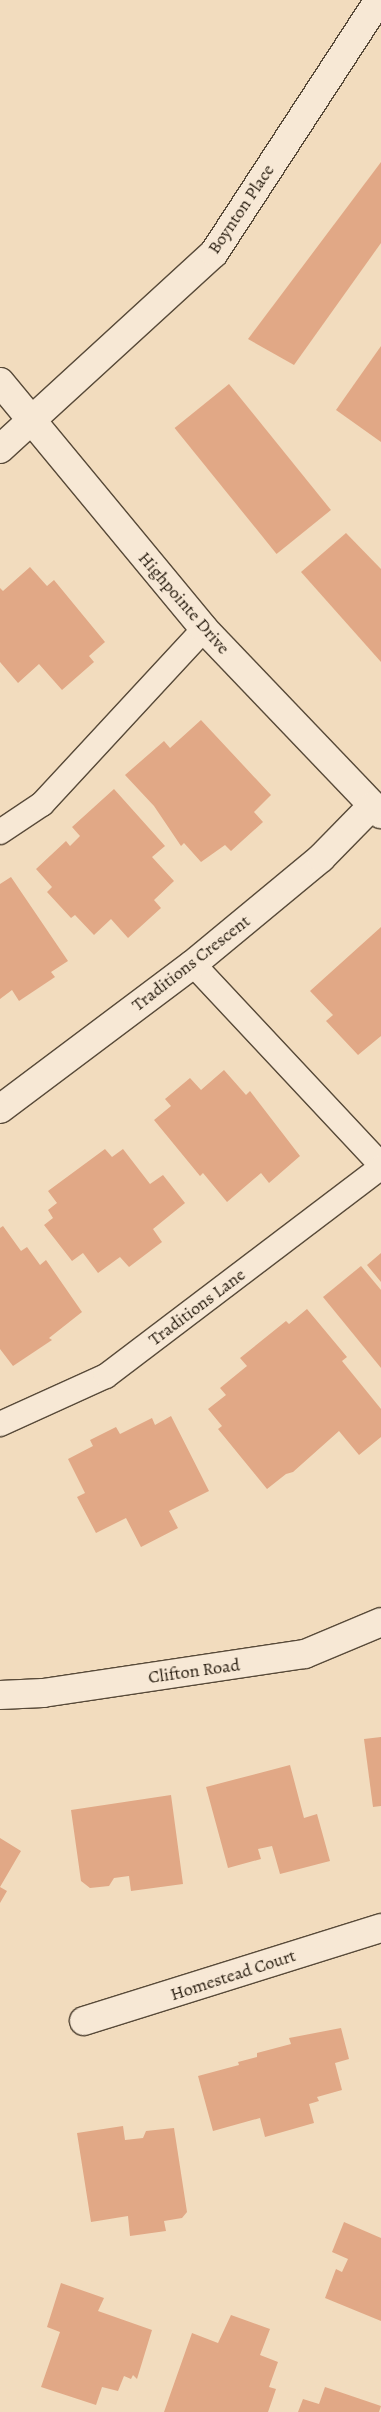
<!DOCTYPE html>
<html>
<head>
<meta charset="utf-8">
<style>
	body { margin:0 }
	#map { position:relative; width:381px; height:2412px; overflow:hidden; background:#f2dcbe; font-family:Alegreya,serif }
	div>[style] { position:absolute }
	.building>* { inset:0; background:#e1a886; transform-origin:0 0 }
	.roads { filter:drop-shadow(1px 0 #584a39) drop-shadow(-1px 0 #584a39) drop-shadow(0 1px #584a39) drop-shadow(0 -1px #584a39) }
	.lane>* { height:24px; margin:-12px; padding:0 12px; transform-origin:12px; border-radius:12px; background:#f7e8d5 }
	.street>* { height:28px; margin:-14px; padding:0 14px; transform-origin:14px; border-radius:14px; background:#f7e8d5 }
	.secondary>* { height:28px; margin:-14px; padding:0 14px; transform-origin:14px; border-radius:14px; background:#f7e8d5 }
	span { translate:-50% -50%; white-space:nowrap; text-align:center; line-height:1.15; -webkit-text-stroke:4px #f7e8d5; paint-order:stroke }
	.street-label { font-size:18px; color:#251a0d }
</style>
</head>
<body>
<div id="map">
	<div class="building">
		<i style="clip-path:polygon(381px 162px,381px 243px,294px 365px,248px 339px)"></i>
		<i style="clip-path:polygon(381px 346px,381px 442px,336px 410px)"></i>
		<i style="left:229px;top:384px;width:162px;height:70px;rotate:51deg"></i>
		<i style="clip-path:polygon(346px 533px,381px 569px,381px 662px,301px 572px)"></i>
		<i style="clip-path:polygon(30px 567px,47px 586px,54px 580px,105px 642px,89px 656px,94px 662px,62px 690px,39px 664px,18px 683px,0 662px,0 588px,3px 591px)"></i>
		<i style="clip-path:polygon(201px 720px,271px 795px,254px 812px,263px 822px,231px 851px,225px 845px,201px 862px,184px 843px,181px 846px,154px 806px,125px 775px,164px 741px,170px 748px)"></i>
		<i style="clip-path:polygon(114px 789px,165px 846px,152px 857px,174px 881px,154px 900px,161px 908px,128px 938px,111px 919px,94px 935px,75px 915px,71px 918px,47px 892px,52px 887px,36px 869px,66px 841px,70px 846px,80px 836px,72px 827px)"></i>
		<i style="clip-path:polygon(11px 877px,68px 961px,51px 972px,55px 977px,19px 1001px,12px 990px,0 999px,0 884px)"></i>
		<i style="clip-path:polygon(381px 927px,381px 1036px,358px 1055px,326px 1021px,333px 1015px,310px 991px)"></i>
		<i style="clip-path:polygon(224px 1070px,246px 1095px,250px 1091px,300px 1156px,269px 1183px,261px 1173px,227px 1202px,203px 1173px,200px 1176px,154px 1120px,171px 1106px,165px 1099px,190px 1078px,201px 1090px)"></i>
		<i style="clip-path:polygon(105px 1149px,112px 1157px,123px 1149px,150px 1184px,163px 1175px,185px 1203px,153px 1229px,162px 1242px,129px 1267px,120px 1257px,98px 1273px,83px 1253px,72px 1261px,44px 1225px,53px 1218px,48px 1210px,57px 1203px,48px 1191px)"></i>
		<i style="clip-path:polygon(3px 1226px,21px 1251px,27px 1247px,40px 1265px,46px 1260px,82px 1312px,49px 1338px,52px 1340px,13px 1366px,0 1349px,0 1228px)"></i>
		<i style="clip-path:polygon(381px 1253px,381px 1282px,367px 1265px)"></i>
		<i style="clip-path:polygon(361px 1266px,381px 1290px,381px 1368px,323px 1297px)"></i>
		<i style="clip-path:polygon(307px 1309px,347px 1357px,342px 1361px,381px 1409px,381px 1437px,359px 1455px,339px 1431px,293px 1472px,286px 1474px,267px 1489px,218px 1429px,222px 1426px,208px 1409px,226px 1395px,220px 1388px,247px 1366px,240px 1358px,286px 1321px,289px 1324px)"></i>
		<i style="clip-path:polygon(171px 1416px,209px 1491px,169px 1511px,178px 1528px,141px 1547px,126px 1518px,96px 1533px,77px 1497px,85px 1493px,68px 1459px,93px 1446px,90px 1440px,116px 1427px,120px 1434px,152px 1418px,155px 1425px)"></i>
		<i style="clip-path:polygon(381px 1737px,381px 1806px,373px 1807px,364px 1739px)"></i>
		<i style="clip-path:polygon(290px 1765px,304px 1818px,317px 1814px,330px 1861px,280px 1874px,272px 1846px,258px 1849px,261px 1859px,228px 1868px,206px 1787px)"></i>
		<i style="clip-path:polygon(171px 1795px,183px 1884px,131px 1891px,129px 1876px,114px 1878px,109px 1886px,90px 1888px,81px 1881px,71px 1810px)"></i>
		<i style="clip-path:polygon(0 1838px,21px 1851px,0 1887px,7px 1891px,0 1903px)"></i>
		<i style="clip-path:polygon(341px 2028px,349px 2059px,335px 2063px,342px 2090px,317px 2097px,319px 2101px,309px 2104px,314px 2123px,265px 2137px,260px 2118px,213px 2131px,198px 2076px,239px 2065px,238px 2062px,257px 2057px,257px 2053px,291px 2044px,289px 2038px)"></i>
		<i style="clip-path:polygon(123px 2126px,125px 2140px,143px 2138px,146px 2131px,174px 2128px,187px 2212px,182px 2218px,164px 2221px,166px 2231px,130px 2236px,128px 2216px,91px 2222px,77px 2133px)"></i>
		<i style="clip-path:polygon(344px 2222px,381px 2238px,381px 2321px,325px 2298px,336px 2269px,342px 2272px,348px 2259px,332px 2252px)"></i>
		<i style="clip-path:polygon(61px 2283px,104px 2298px,98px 2311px,152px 2330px,137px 2379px,133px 2375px,131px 2379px,124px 2376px,118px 2391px,102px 2387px,96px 2405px,41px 2387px,60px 2332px,47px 2327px)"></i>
		<i style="clip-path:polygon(231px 2315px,270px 2329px,260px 2355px,278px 2362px,269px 2387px,276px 2389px,268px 2412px,164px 2412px,192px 2333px,218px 2343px)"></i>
		<i style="clip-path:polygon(325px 2387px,381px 2406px,379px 2412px,298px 2412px,303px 2399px,319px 2404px)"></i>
	</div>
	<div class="roads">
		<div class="lane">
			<i style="left:0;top:832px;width:50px;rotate:-33.7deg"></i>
			<i style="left:42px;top:804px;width:238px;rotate:-47.2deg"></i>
			<i style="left:193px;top:964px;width:275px;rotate:46.9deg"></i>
			<i style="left:0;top:1424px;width:116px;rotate:-24.4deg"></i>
			<i style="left:106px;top:1376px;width:345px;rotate:-37.2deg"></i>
		</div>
		<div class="street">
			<i style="left:0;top:382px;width:320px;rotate:50.4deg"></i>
			<i style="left:204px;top:629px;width:256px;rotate:46.3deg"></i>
			<i style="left:0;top:449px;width:290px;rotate:-42.5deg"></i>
			<i style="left:214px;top:253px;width:302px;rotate:-56.9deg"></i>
			<i style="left:0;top:1109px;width:241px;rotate:-36.9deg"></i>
			<i style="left:193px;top:964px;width:166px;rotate:-39.6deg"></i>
			<i style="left:321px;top:858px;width:73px;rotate:-45.6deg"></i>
			<i style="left:84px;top:2021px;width:311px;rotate:-17.4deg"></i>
		</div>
		<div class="secondary">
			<i style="left:0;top:1695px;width:43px;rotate:-2.7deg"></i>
			<i style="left:43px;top:1693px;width:265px;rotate:-8.5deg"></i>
			<i style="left:305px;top:1654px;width:82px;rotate:-22.8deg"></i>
		</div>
	</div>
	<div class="street-label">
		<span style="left:241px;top:209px;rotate:-56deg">Boynton Place</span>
		<span style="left:184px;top:603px;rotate:49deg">Highpointe Drive</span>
		<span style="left:191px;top:963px;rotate:-38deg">Traditions Crescent</span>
		<span style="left:197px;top:1307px;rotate:-37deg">Traditions Lane</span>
		<span style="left:194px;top:1671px;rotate:-8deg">Clifton Road</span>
		<span style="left:233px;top:1975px;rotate:-18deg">Homestead Court</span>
	</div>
</div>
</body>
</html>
